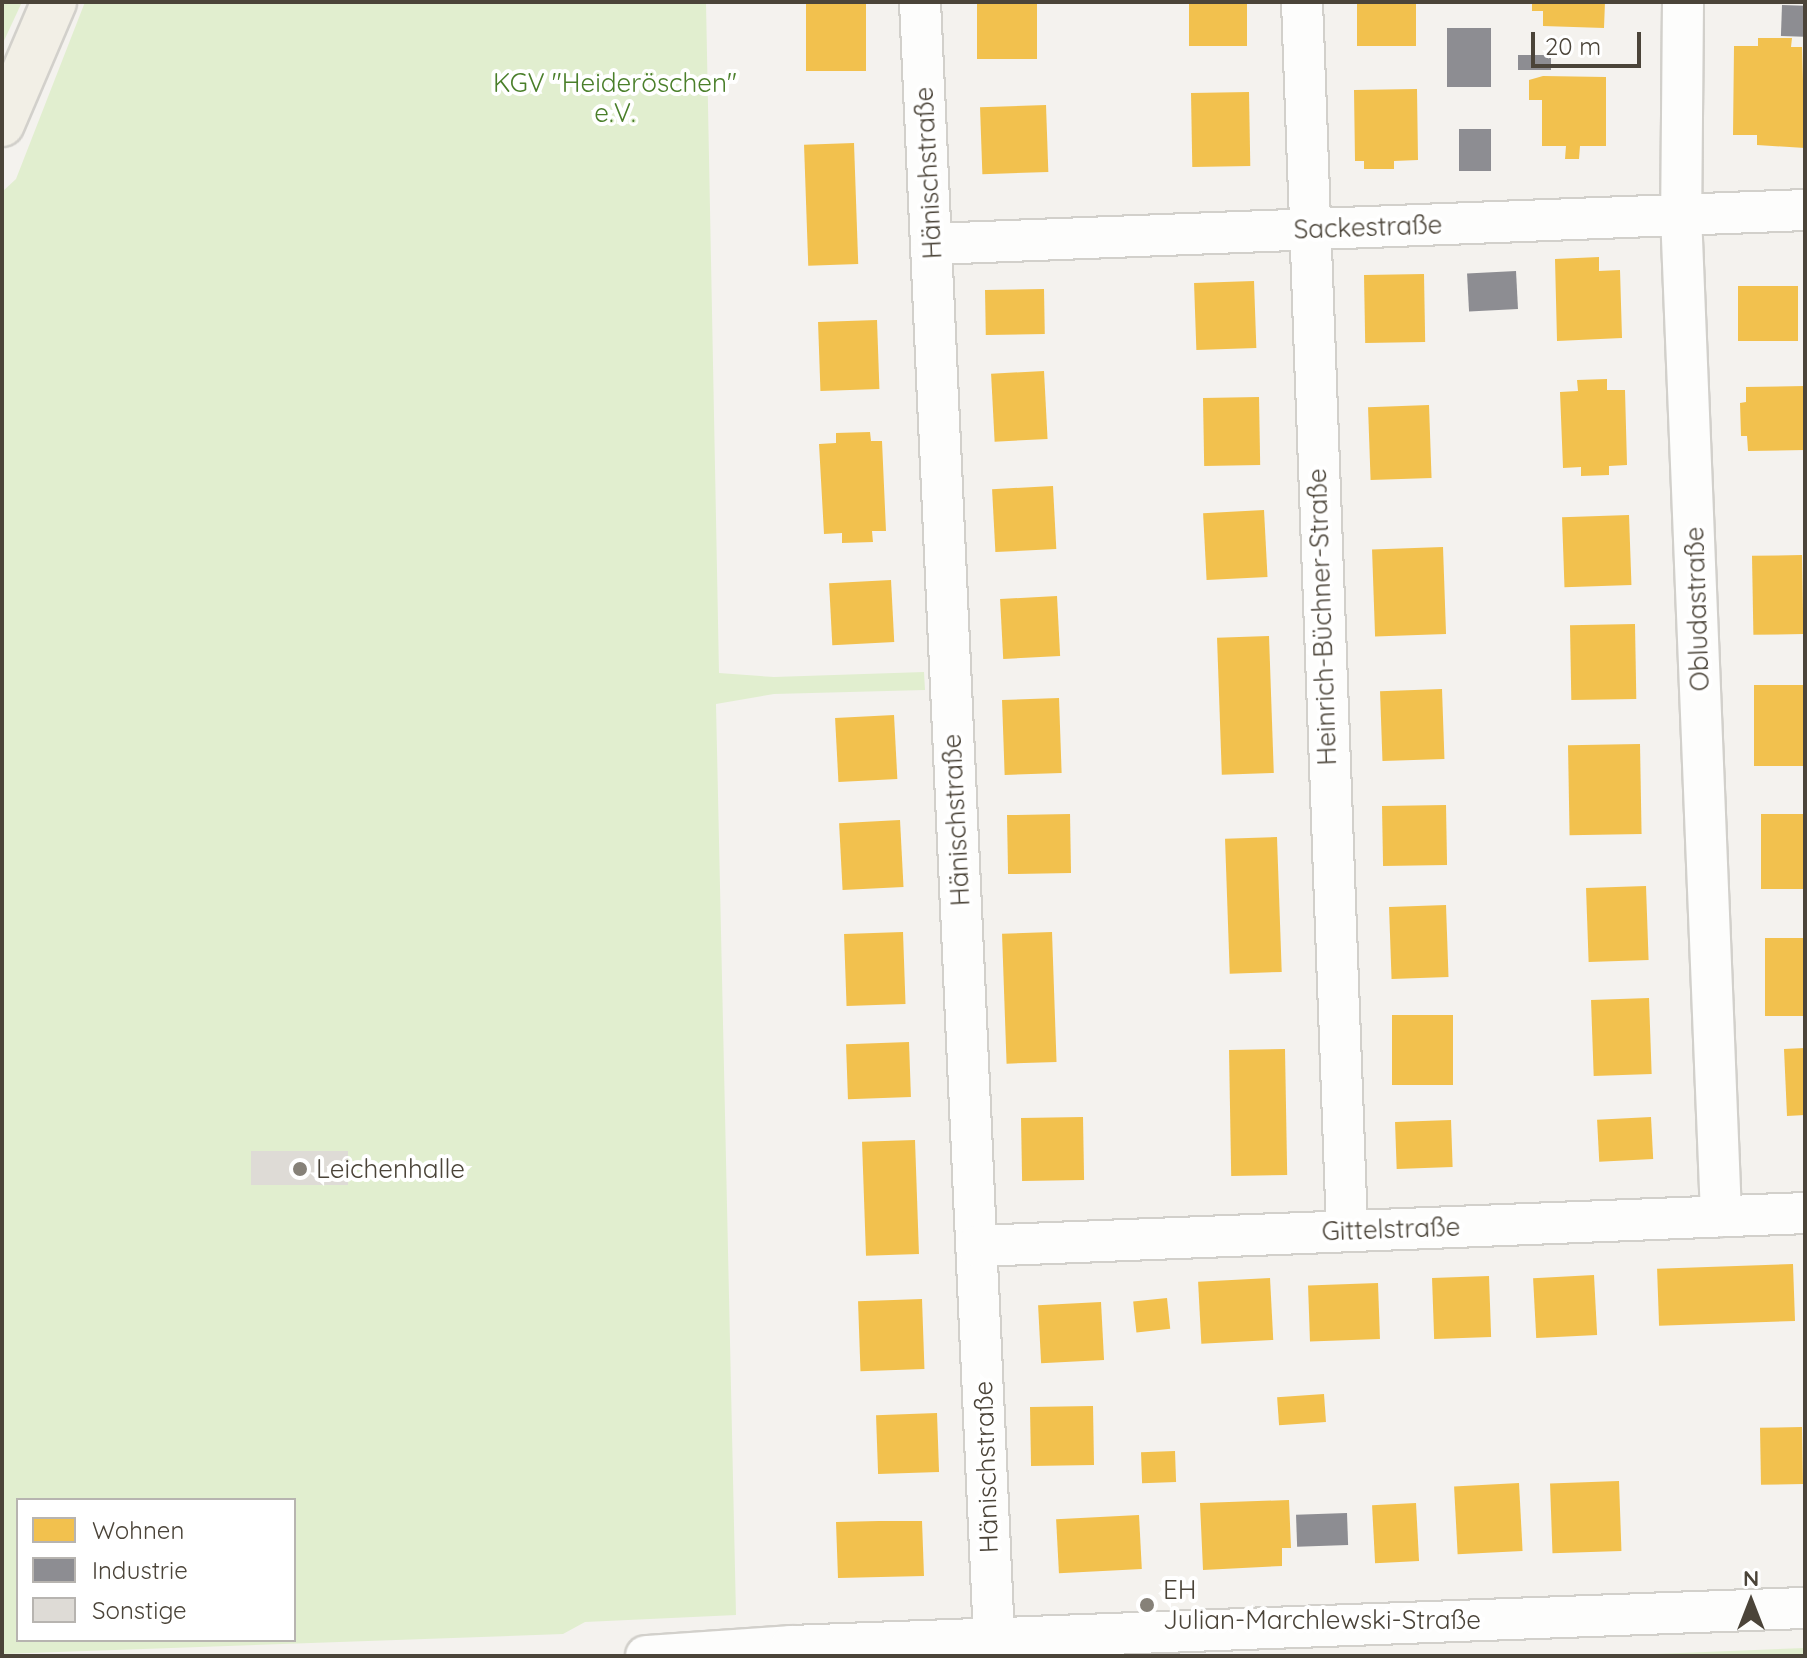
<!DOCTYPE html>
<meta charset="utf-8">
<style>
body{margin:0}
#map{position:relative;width:1807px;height:1658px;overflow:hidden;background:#f4f2ee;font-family:Quicksand,sans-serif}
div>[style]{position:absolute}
.green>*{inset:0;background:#e1eecf}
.homes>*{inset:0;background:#f2c14e;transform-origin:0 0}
.industry>*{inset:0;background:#8d8d92;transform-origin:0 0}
.building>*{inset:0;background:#dedbd6;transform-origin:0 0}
.roads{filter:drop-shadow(2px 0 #d2d0cb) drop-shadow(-2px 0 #d2d0cb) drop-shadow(0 2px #d2d0cb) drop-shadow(0 -2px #d2d0cb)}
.minor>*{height:40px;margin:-20px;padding:0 20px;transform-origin:20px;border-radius:20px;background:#fdfdfc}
.major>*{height:44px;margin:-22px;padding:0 22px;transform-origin:22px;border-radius:22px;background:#f2efe6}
.dots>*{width:22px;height:22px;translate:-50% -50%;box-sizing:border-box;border:4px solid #fff;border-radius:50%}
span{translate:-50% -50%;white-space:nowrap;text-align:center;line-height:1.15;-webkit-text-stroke:8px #fff;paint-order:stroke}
.park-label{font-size:26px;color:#4a7f2a}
.street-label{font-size:26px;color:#4b4439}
.poi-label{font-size:26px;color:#4b4439}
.left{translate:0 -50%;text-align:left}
.frame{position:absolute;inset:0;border:4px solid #4b4439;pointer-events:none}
.legend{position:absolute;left:16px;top:1498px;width:280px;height:144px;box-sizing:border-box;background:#fff;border:2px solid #b7b4b0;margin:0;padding:10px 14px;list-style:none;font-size:24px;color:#4b4439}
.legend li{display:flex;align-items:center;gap:16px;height:40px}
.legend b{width:40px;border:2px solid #b7b4b0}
.north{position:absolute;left:1711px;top:1562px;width:80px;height:80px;-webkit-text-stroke:6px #fff;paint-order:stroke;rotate:0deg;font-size:22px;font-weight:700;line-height:32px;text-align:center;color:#4b4439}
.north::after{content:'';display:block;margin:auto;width:28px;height:36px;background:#4b4439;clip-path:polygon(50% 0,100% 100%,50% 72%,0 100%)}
.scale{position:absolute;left:1531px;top:32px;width:110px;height:36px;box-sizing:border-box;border:4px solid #4b4439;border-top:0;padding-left:10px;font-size:24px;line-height:28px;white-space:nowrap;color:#4b4439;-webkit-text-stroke:6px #fff;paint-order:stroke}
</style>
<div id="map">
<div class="green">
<div style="clip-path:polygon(2px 2px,22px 2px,2px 45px)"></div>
<div style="clip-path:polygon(evenodd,85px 2px,706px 2px,719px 673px,774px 677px,924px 672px,925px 690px,774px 694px,716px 704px,736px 1615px,585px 1622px,563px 1634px,2px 1654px,2px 192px,16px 179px,85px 2px,18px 1500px,294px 1500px,294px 1640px,18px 1640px,18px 1500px)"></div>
<div style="clip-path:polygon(1805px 1648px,1805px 1656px,1605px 1656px)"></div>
</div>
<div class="homes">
<div style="left:806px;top:2px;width:60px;height:69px"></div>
<div style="left:977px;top:2px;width:60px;height:57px"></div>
<div style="left:1189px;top:2px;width:58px;height:44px"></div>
<div style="left:1357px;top:2px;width:59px;height:44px"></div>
<div style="clip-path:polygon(1532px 2px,1605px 2px,1604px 28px,1543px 26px,1543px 11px,1532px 11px)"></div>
<div style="clip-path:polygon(1758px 38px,1792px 38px,1791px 47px,1802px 47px,1805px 148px,1757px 145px,1757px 135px,1733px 135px,1734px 46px,1758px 46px)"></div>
<div style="clip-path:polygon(1543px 76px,1606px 77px,1606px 146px,1580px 146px,1579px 159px,1565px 159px,1566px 146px,1542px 146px,1542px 100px,1529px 100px,1529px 80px)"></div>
<div style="clip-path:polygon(1417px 89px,1418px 160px,1394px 161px,1394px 169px,1364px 169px,1364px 161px,1355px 161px,1354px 90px)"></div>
<div style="left:1249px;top:92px;width:74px;height:58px;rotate:89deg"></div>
<div style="left:1046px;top:105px;width:67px;height:66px;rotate:88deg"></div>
<div style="left:854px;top:143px;width:121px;height:50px;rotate:88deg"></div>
<div style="clip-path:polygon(1599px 257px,1599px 271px,1620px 270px,1622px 338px,1557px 341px,1555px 259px)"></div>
<div style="left:1424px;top:274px;width:68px;height:60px;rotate:89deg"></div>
<div style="left:1254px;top:281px;width:67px;height:60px;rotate:88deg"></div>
<div style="left:1798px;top:286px;width:55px;height:60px;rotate:90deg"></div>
<div style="left:1044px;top:289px;width:45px;height:59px;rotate:89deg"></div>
<div style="left:877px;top:320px;width:69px;height:59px;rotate:88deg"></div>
<div style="left:1044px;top:371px;width:68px;height:53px;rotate:87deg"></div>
<div style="clip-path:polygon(1607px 379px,1607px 390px,1625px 390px,1627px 465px,1609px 466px,1609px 475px,1581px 476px,1581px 467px,1563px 468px,1560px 392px,1578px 391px,1577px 380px)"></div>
<div style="clip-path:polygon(1805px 386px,1805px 450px,1748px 451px,1747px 436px,1741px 436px,1740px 403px,1746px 402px,1746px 387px)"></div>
<div style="left:1259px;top:397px;width:68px;height:56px;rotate:89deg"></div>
<div style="left:1429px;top:405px;width:73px;height:61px;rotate:88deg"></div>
<div style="clip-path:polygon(870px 432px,871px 441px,882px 441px,886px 531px,872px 531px,873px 542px,842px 543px,842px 533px,824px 534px,819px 444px,836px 443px,836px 433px)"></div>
<div style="left:1053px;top:486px;width:63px;height:61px;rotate:87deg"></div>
<div style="left:1264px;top:510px;width:67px;height:61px;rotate:87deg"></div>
<div style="left:1629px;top:515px;width:70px;height:67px;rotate:88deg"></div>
<div style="left:1443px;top:547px;width:87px;height:71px;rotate:88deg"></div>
<div style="left:1802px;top:555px;width:79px;height:50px;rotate:89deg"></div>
<div style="left:891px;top:580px;width:62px;height:62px;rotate:87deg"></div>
<div style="left:1057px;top:596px;width:60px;height:57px;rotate:87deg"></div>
<div style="left:1635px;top:624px;width:75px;height:65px;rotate:89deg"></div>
<div style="left:1269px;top:636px;width:137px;height:52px;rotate:88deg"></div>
<div style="left:1805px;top:685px;width:81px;height:51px;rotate:90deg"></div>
<div style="left:1442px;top:689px;width:70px;height:62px;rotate:88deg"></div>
<div style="left:1059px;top:698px;width:75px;height:57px;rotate:88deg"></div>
<div style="left:894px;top:715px;width:64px;height:59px;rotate:87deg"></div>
<div style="left:1640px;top:744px;width:90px;height:72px;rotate:89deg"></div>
<div style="left:1446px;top:805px;width:60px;height:64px;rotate:89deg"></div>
<div style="left:1070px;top:814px;width:59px;height:63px;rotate:89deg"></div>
<div style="left:1805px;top:814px;width:75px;height:44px;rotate:90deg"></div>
<div style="left:900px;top:820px;width:67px;height:61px;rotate:87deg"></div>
<div style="left:1277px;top:837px;width:135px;height:52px;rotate:88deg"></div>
<div style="left:1646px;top:886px;width:74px;height:60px;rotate:88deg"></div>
<div style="left:1446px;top:905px;width:72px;height:57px;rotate:88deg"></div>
<div style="left:903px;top:932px;width:72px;height:59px;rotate:88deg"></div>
<div style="left:1052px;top:932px;width:130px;height:50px;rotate:88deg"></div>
<div style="left:1805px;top:938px;width:78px;height:40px;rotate:90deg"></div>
<div style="left:1649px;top:998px;width:76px;height:58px;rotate:88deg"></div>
<div style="left:1392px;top:1015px;width:61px;height:70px"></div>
<div style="left:909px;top:1042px;width:55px;height:63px;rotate:88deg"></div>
<div style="clip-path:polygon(1805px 1048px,1805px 1115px,1787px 1116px,1784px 1049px)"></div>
<div style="left:1285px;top:1049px;width:126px;height:56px;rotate:89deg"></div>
<div style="left:1083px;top:1117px;width:63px;height:62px;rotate:89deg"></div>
<div style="left:1651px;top:1117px;width:42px;height:54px;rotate:87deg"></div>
<div style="left:1451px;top:1120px;width:47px;height:56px;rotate:88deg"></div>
<div style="left:915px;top:1140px;width:114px;height:53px;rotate:88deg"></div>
<div style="left:1793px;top:1264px;width:57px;height:136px;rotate:88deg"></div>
<div style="left:1594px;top:1275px;width:60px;height:61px;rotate:87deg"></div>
<div style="left:1489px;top:1276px;width:61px;height:57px;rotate:88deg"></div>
<div style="left:1270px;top:1278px;width:62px;height:72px;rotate:87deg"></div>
<div style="left:1378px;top:1283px;width:56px;height:70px;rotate:88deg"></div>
<div style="left:1167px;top:1298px;width:31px;height:34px;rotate:84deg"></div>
<div style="left:922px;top:1299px;width:70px;height:64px;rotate:88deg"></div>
<div style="left:1101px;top:1302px;width:58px;height:63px;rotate:87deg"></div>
<div style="left:1324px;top:1394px;width:28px;height:47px;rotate:86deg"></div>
<div style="left:1093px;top:1406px;width:59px;height:63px;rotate:89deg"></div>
<div style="left:937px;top:1413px;width:59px;height:61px;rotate:88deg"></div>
<div style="left:1802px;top:1427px;width:57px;height:42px;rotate:89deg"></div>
<div style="left:1175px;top:1451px;width:31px;height:34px;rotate:88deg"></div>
<div style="left:1619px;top:1481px;width:70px;height:69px;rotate:88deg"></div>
<div style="left:1519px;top:1483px;width:68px;height:65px;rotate:87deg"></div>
<div style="clip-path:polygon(1289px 1500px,1291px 1548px,1282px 1548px,1282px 1566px,1203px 1570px,1200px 1503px)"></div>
<div style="left:1416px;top:1503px;width:58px;height:44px;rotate:87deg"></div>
<div style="left:1139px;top:1515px;width:54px;height:83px;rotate:87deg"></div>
<div style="clip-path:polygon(879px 1521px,922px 1521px,924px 1576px,838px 1578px,836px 1522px)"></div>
</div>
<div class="industry">
<div style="left:1782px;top:5px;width:23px;height:31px;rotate:2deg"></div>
<div style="left:1447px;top:28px;width:44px;height:59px"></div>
<div style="left:1518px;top:55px;width:33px;height:15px"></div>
<div style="left:1491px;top:129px;width:42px;height:32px;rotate:90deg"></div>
<div style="left:1516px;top:271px;width:38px;height:49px;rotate:87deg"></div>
<div style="left:1347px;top:1513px;width:32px;height:51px;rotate:88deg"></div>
</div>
<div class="building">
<div style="left:348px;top:1151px;width:34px;height:97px;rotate:90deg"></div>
</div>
<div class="roads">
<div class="minor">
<div style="left:920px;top:2px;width:1638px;rotate:87.41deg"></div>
<div style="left:1302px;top:2px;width:1230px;rotate:87.9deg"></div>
<div style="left:1683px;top:2px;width:212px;rotate:90.5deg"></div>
<div style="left:1681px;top:214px;width:1003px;rotate:87.71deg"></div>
<div style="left:932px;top:244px;width:874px;rotate:-2.23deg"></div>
<div style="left:977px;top:1246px;width:829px;rotate:-2.28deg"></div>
<div style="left:646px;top:1656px;width:145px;rotate:-3.9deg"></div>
<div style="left:791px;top:1646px;width:1015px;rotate:-2.15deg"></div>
</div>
<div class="major">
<div style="left:2px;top:124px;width:133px;rotate:-66.9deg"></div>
</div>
</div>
<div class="dots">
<div style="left:300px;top:1169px;background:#868178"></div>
<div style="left:1147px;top:1605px;background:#868178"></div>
</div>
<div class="park-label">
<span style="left:615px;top:98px">KGV "Heideröschen"<br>e.V.</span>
</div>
<div class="street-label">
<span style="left:928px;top:173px;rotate:-93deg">Hänischstraße</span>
<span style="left:1368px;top:227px;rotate:-2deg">Sackestraße</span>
<span style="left:1697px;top:609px;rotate:-92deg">Obludastraße</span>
<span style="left:1322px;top:617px;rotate:-92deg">Heinrich-Büchner-Straße</span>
<span style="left:956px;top:820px;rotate:-93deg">Hänischstraße</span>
<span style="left:1391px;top:1229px;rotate:-2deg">Gittelstraße</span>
<span style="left:986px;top:1467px;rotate:-92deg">Hänischstraße</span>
</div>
<div class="poi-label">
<span class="left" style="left:316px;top:1169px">Leichenhalle</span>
<span class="left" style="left:1163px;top:1605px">EH<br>Julian-Marchlewski-Straße</span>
</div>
<div class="frame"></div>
<ul class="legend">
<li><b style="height:22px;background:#f2c14e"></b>Wohnen</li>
<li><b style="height:22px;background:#8d8d92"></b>Industrie</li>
<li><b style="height:22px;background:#dedbd6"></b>Sonstige</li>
</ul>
<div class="north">N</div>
<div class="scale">20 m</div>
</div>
